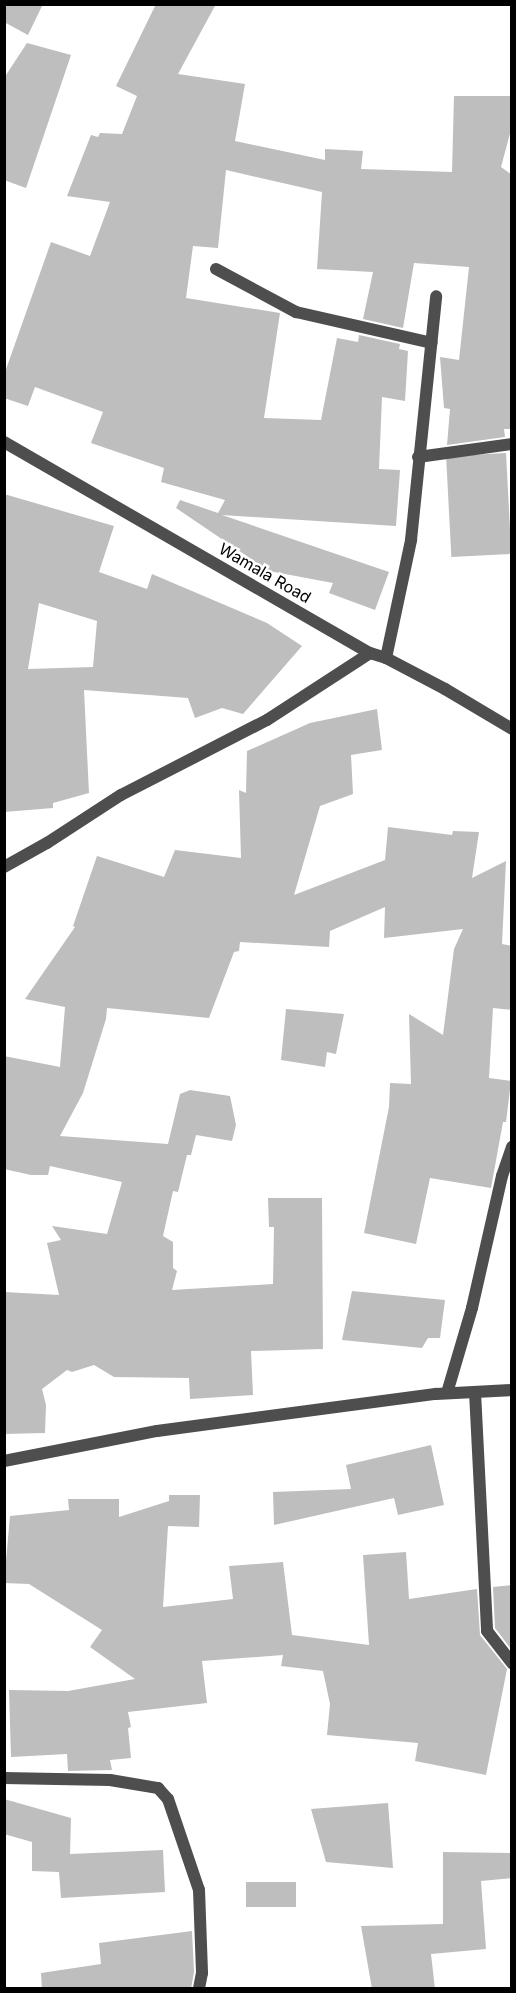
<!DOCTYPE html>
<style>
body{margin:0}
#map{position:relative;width:516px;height:1993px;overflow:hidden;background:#fff;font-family:Inter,sans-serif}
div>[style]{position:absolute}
.building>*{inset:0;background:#bebebe;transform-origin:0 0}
.minor>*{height:12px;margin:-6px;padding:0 6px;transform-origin:6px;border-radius:6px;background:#4e4e4e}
span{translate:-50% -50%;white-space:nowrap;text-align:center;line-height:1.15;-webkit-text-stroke:5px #fff;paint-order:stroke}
.street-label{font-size:16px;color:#000}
.frame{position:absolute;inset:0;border:6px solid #000;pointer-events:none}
</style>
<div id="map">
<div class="building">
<div style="clip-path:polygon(4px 4px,43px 4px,28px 35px,4px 22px)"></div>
<div style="clip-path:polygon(156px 4px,216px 4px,178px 74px,245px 84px,235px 141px,325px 160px,325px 149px,363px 151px,361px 169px,452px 172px,454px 96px,512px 96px,512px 126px,501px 167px,512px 175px,512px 429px,504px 429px,505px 437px,447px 445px,450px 409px,444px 408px,440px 357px,459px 360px,469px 267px,414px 263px,403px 328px,363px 319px,373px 272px,317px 269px,322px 192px,226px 170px,218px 248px,193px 246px,186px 298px,280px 313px,264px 418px,321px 420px,337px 338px,358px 342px,359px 335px,400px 344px,399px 349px,408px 351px,405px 401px,382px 397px,379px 469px,400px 470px,396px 526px,222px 515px,389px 572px,375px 610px,329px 593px,333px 583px,269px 571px,176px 508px,180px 500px,218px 513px,225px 500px,161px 482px,164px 468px,91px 443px,103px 412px,35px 387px,28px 406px,4px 398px,4px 375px,51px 242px,90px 256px,110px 202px,67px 196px,91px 135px,98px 137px,100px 133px,122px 134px,137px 96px,116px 86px)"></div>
<div style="clip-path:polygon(27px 43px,71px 55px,26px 188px,4px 180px,4px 78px)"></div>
<div style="left:506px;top:453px;width:101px;height:60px;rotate:87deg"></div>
<div style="clip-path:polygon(evenodd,4px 494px,114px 526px,99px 572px,147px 589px,152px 574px,267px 623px,302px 646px,243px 714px,222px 708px,195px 718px,188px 698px,84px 690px,89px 793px,53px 803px,53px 808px,4px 812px,4px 494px,39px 603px,97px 621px,93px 667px,28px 669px,39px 603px)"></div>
<div style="clip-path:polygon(377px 709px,382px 750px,351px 755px,353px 794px,320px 806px,294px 895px,385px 860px,388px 827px,452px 835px,453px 831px,479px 832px,472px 878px,506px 861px,502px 944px,512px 946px,512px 1010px,493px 1008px,489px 1078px,511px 1081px,506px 1122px,503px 1122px,491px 1188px,430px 1178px,416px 1244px,364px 1233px,389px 1107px,390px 1083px,411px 1084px,409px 1014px,443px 1035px,454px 949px,463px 929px,384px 938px,385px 907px,330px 931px,329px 947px,240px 942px,239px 951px,234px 952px,209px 1018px,107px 1008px,106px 1019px,83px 1093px,60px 1136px,168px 1144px,180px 1094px,190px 1090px,230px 1096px,236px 1125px,232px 1141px,196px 1135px,191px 1155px,187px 1155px,178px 1192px,173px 1191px,163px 1236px,173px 1242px,173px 1268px,177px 1271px,172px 1290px,273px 1284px,274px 1227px,269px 1227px,268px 1198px,322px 1198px,323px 1349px,251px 1351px,253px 1395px,190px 1399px,189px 1378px,114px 1377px,94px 1365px,72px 1372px,67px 1370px,42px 1389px,46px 1405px,45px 1433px,4px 1434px,4px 1292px,59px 1295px,47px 1243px,61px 1240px,52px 1226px,107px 1234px,122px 1182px,50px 1166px,48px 1175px,31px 1175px,4px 1169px,4px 1056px,60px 1067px,65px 1007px,25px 999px,75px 927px,73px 926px,97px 856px,164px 877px,175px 850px,241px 858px,239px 790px,246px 793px,247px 751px,310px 723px)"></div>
<div style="clip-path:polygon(286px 1009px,344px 1014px,336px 1054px,327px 1052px,325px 1067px,281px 1060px)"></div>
<div style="clip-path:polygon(352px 1291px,445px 1300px,440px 1338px,428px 1338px,422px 1348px,342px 1340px)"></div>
<div style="clip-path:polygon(431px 1445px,444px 1505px,398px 1515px,394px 1498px,274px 1525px,273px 1492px,351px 1489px,346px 1465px)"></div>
<div style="clip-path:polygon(169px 1495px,200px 1495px,199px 1527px,168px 1526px,163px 1607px,233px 1599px,229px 1566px,283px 1562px,292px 1635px,369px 1645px,363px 1555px,406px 1552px,409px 1599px,477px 1589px,480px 1635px,507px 1669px,486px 1775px,415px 1761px,418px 1743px,327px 1735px,330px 1704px,323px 1671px,281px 1666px,283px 1655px,202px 1661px,207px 1703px,128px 1712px,131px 1727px,128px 1728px,131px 1758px,110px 1760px,112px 1770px,68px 1771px,67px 1754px,11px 1757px,9px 1690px,68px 1691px,135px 1679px,90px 1647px,102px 1630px,29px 1584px,4px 1583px,10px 1516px,69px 1510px,68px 1499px,119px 1499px,119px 1517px,169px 1501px)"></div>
<div style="clip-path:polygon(512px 1585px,512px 1647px,511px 1649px,495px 1628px,493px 1587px)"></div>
<div style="clip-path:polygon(4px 1799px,71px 1818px,70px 1854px,163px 1850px,165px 1892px,61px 1898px,59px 1872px,32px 1871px,32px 1842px,4px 1834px)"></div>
<div style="clip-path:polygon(388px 1803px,393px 1868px,326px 1862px,311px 1809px)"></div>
<div style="clip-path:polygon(443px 1852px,512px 1853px,512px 1878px,481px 1881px,486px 1949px,431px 1954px,435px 1989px,372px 1989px,361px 1926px,443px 1924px)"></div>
<div style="left:246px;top:1882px;width:50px;height:25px"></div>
<div style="clip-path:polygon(192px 1931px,194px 1972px,191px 1989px,42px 1989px,41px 1973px,101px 1964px,99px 1943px)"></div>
</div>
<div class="minor">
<div style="left:216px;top:269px;width:91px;rotate:28.3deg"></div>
<div style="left:296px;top:312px;width:139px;rotate:12.8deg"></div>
<div style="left:4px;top:442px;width:422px;rotate:30deg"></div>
<div style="left:370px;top:653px;width:17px;rotate:17deg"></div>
<div style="left:386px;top:658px;width:67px;rotate:27.7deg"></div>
<div style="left:445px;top:689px;width:78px;rotate:30.8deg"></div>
<div style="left:418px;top:457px;width:95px;rotate:-7.9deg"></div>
<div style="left:386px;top:658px;width:121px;rotate:-78deg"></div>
<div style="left:411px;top:540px;width:245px;rotate:-84.1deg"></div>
<div style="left:4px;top:867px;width:49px;rotate:-29.2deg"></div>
<div style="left:47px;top:843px;width:88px;rotate:-33deg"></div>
<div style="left:121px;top:795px;width:164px;rotate:-27.2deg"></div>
<div style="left:267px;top:720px;width:123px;rotate:-33deg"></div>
<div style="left:475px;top:1392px;width:239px;rotate:87.1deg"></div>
<div style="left:487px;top:1631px;width:41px;rotate:52deg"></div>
<div style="left:447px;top:1393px;width:89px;rotate:-73.6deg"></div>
<div style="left:472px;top:1308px;width:135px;rotate:-77.2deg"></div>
<div style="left:502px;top:1176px;width:31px;rotate:-71deg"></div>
<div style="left:4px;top:1461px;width:156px;rotate:-11.1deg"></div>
<div style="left:157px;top:1431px;width:281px;rotate:-7.6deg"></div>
<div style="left:436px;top:1394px;width:76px;rotate:-3deg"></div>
<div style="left:4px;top:1778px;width:106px;rotate:1.1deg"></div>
<div style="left:110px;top:1780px;width:49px;rotate:9.5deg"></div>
<div style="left:158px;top:1788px;width:15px;rotate:48deg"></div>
<div style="left:168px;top:1799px;width:96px;rotate:71.2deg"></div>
<div style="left:199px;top:1890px;width:83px;rotate:87.9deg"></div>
<div style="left:202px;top:1973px;width:15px;rotate:101deg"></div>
</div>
<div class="street-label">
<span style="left:265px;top:573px;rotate:30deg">Wamala Road</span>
</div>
<div class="frame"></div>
</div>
